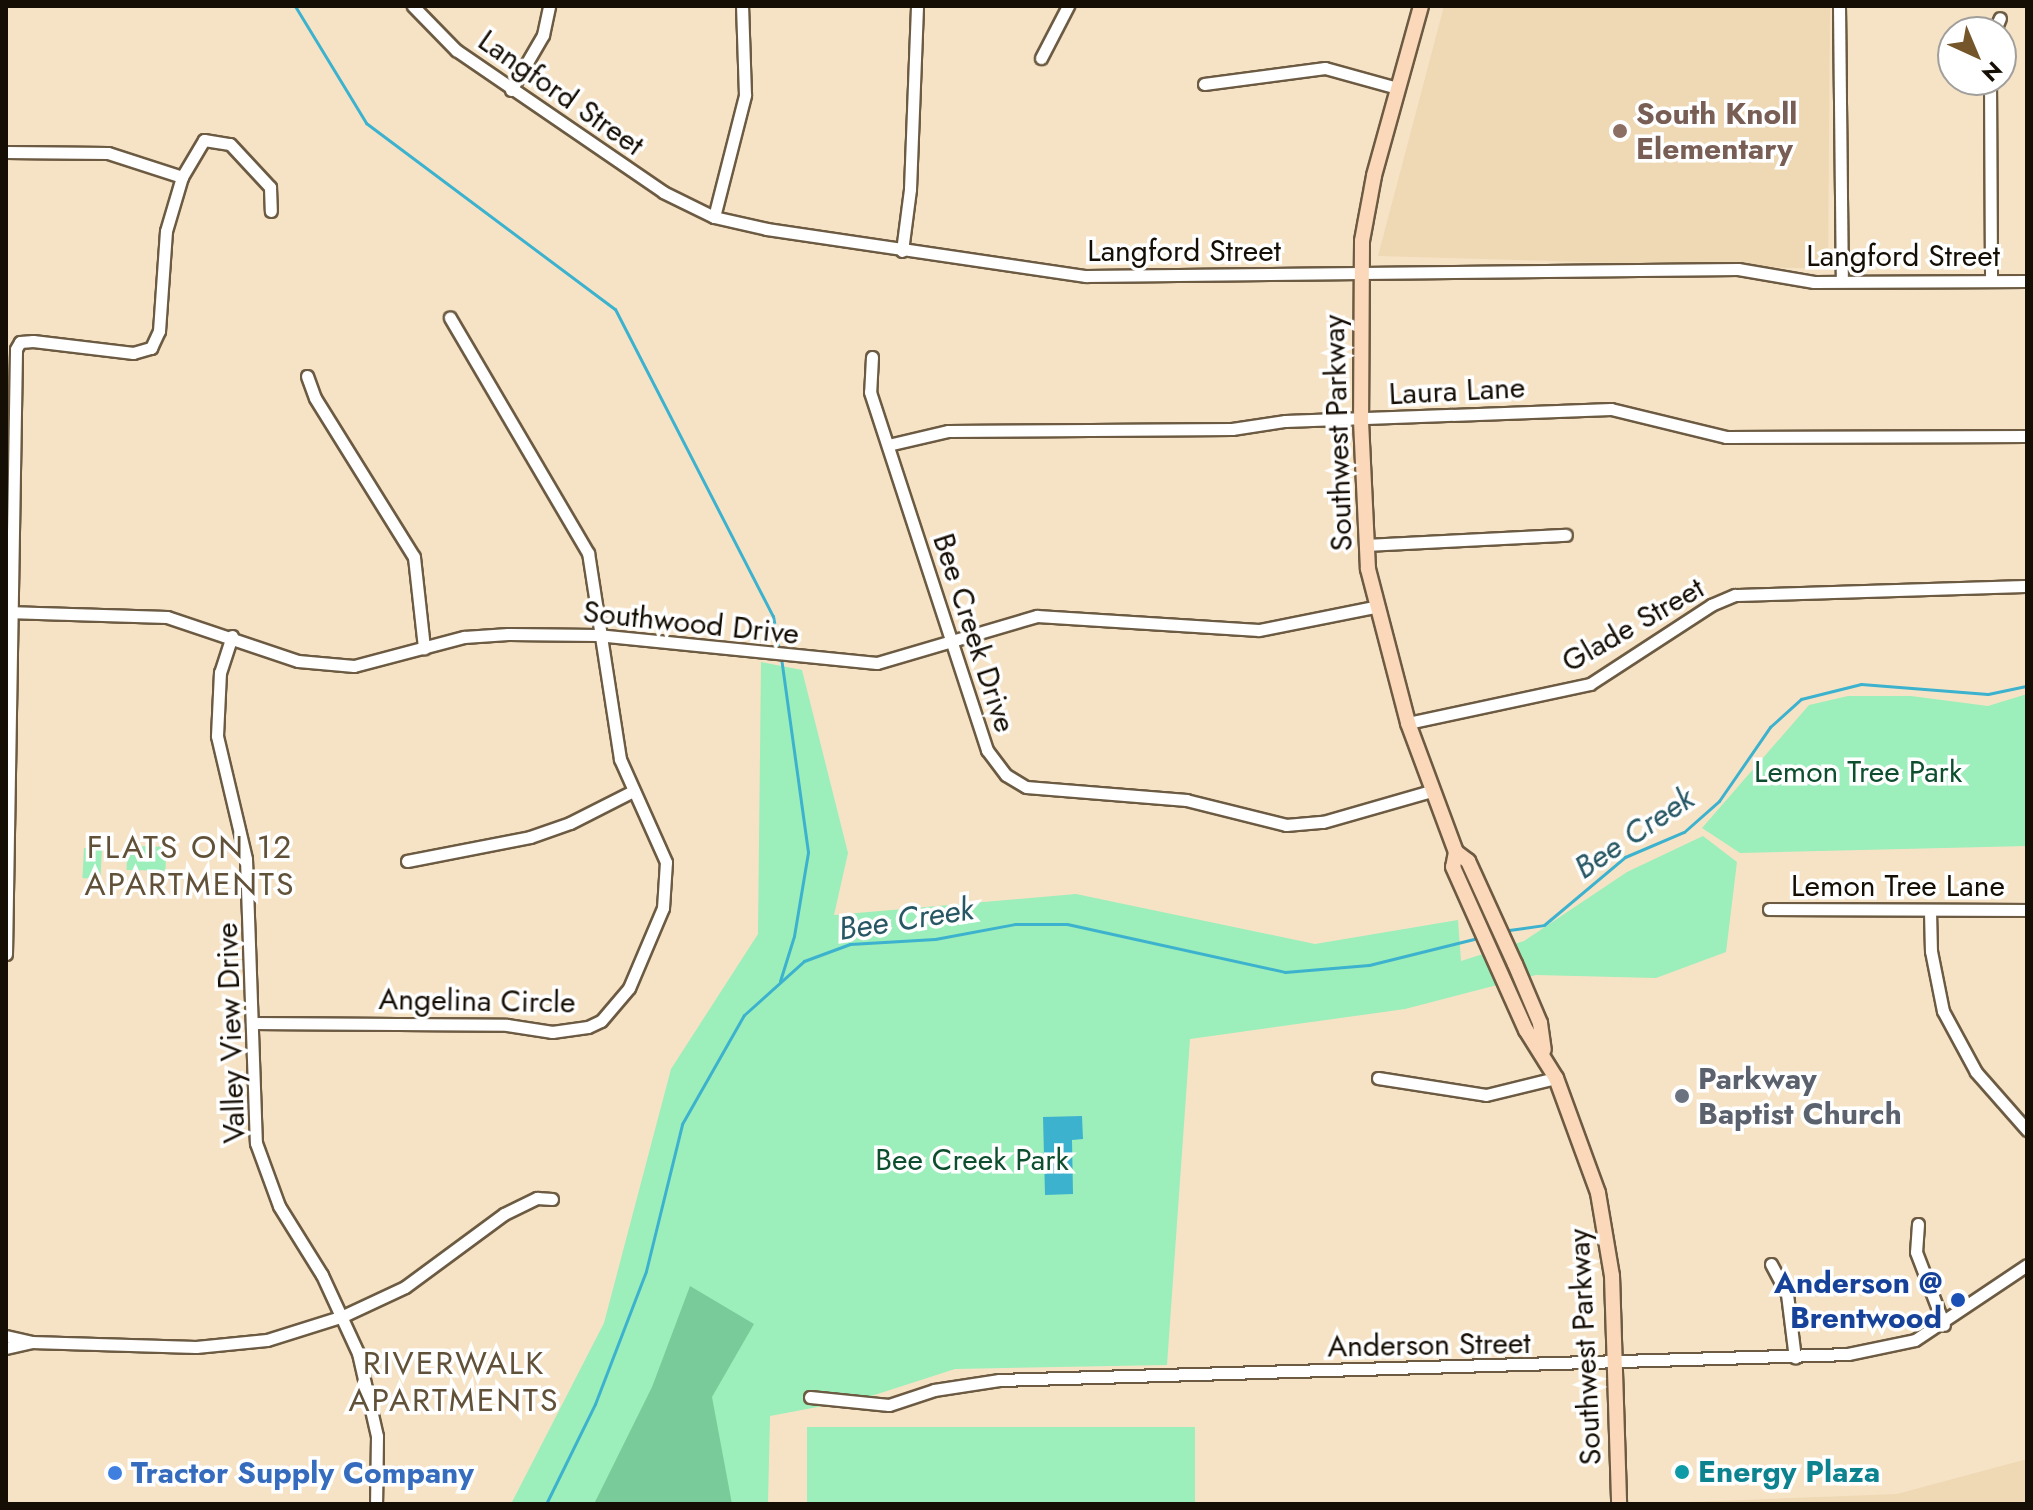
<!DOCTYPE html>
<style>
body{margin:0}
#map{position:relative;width:2033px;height:1510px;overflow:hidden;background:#f6e3c6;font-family:Jost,sans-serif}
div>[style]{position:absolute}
.built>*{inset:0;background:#efd8b4}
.green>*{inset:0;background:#9ceebb;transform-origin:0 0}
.forest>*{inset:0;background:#79cc99}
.water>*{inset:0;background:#3cb2ce}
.stream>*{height:3px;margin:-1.5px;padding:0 1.5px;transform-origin:1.5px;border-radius:1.5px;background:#3cb2ce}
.roads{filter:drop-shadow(2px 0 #6c5b42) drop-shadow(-2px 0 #6c5b42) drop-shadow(0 2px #6c5b42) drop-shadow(0 -2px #6c5b42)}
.minor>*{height:11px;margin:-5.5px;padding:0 5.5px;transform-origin:5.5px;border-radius:5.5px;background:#fff}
.major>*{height:14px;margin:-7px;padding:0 7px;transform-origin:7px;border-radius:7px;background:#fbd8b9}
.dots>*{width:22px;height:22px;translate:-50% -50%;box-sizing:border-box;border:4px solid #fff;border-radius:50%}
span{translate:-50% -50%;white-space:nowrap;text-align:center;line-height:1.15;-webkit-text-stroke:7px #fff;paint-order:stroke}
.street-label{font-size:30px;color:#150e05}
.education-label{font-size:30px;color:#785e54;font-weight:700}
.left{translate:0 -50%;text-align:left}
.park-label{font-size:30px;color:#0c4e2d}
.worship-label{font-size:30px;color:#5b616d;font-weight:700}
.transit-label{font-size:30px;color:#164399;font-weight:700}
.right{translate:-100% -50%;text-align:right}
.culture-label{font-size:30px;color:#0d838f;font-weight:700}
.shop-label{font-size:30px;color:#366cbe;font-weight:700}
.water-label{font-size:32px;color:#275764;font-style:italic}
.neighbourhood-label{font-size:32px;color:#615138;letter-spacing:2px}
.frame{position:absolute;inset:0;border:8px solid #150e05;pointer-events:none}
.north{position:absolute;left:1937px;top:16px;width:80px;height:80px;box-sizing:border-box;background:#fff;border:2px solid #a19f9b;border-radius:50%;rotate:136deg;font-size:22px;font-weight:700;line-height:32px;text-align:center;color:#150e05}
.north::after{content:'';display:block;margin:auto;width:28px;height:36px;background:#74562a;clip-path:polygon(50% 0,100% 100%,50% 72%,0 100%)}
</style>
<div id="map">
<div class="built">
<div style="clip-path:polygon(1444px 6px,1830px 6px,1828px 269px,1378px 256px)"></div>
<div style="clip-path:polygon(2027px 1459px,2027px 1504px,1636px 1504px,1897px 1494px)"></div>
</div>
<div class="green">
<div style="clip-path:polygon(761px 662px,802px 670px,848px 853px,834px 915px,1076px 894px,1315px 944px,1458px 920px,1461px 961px,1524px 941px,1627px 872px,1703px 836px,1737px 862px,1726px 952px,1656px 978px,1536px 975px,1405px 1009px,1190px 1039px,1167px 1365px,955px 1369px,865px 1398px,770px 1416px,768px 1504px,511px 1504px,604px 1323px,671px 1069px,758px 934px)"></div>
<div style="clip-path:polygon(2027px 694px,2027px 846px,1740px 853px,1702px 828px,1809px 705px,1848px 696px,1911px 696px,1988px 706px)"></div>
<div style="left:127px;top:846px;width:39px;height:24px;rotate:1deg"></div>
<div style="left:84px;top:848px;width:18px;height:30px;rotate:3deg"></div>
<div style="left:1195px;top:1427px;width:77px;height:388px;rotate:90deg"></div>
</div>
<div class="forest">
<div style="clip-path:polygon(690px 1286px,754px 1324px,712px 1397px,732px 1504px,594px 1504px,652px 1387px)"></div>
</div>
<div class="water">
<div style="clip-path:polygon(1082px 1116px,1083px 1139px,1072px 1140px,1073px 1194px,1045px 1195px,1043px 1117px)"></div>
</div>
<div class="stream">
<div style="left:295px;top:6px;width:137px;rotate:58.7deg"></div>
<div style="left:366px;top:123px;width:311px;rotate:36.8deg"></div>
<div style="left:615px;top:309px;width:345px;rotate:62.8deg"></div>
<div style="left:773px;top:616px;width:36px;rotate:80deg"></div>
<div style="left:1509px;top:930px;width:35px;rotate:-8deg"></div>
<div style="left:1544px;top:925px;width:106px;rotate:-40deg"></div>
<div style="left:1625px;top:857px;width:64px;rotate:-23deg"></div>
<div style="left:1684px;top:832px;width:47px;rotate:-41.5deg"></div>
<div style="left:1719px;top:801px;width:90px;rotate:-55.4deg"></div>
<div style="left:1770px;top:727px;width:42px;rotate:-42.1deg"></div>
<div style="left:1801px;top:699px;width:62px;rotate:-14deg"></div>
<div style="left:1861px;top:684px;width:127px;rotate:4.5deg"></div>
<div style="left:1988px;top:694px;width:40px;rotate:-12deg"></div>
<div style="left:780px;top:981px;width:47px;rotate:-72.7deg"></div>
<div style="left:794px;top:936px;width:85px;rotate:-80.5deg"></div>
<div style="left:808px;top:852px;width:196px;rotate:-97.9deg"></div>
<div style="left:546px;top:1504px;width:111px;rotate:-63.9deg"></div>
<div style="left:595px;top:1404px;width:142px;rotate:-69deg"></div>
<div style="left:646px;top:1271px;width:151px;rotate:-76.2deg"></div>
<div style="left:682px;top:1124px;width:125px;rotate:-60.4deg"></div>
<div style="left:744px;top:1015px;width:81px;rotate:-42deg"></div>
<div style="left:804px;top:961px;width:49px;rotate:-20.3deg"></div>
<div style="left:850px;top:944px;width:85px;rotate:-3.4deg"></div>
<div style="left:935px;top:939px;width:81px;rotate:-10.6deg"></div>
<div style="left:1015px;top:924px;width:52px"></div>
<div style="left:1067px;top:924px;width:223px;rotate:12.4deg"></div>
<div style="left:1285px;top:972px;width:84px;rotate:-4.8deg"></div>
<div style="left:1369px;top:965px;width:108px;rotate:-13.9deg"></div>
</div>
<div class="roads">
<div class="minor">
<div style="left:413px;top:6px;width:62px;rotate:45.7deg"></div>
<div style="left:456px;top:50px;width:251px;rotate:34.4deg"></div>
<div style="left:663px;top:192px;width:57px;rotate:26.1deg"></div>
<div style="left:714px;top:217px;width:54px;rotate:12.8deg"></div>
<div style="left:767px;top:229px;width:322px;rotate:8.4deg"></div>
<div style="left:1086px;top:276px;width:652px;rotate:-0.62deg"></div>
<div style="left:1738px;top:269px;width:77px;rotate:9.7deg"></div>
<div style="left:1814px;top:282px;width:213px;rotate:-0.3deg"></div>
<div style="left:1839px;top:6px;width:274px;rotate:89.4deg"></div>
<div style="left:1994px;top:32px;width:15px;rotate:-67deg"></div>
<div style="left:1041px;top:58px;width:59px;rotate:-62.6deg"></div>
<div style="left:1990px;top:80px;width:199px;rotate:89.7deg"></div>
<div style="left:1204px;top:84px;width:122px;rotate:-7.5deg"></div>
<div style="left:1325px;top:68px;width:75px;rotate:15.5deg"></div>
<div style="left:511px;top:90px;width:64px;rotate:-59.8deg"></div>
<div style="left:543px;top:35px;width:30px;rotate:-78deg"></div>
<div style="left:6px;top:152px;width:102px;rotate:0.6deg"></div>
<div style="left:108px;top:153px;width:78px;rotate:18deg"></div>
<div style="left:714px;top:217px;width:126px;rotate:-75.7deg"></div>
<div style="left:745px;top:95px;width:89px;rotate:-91.9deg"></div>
<div style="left:902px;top:251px;width:63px;rotate:-82.6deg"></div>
<div style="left:910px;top:189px;width:183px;rotate:-87.8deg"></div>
<div style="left:872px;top:357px;width:35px;rotate:93deg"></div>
<div style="left:870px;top:392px;width:377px;rotate:71.9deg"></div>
<div style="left:987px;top:750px;width:31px;rotate:53deg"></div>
<div style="left:1006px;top:775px;width:23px;rotate:31deg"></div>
<div style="left:1026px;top:787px;width:161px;rotate:4.6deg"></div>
<div style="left:1186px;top:800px;width:103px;rotate:14deg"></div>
<div style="left:1286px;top:825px;width:37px;rotate:-5deg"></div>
<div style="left:1323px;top:822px;width:112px;rotate:-16deg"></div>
<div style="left:307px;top:376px;width:23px;rotate:70deg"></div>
<div style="left:315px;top:398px;width:187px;rotate:58.1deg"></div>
<div style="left:414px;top:557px;width:92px;rotate:83.7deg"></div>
<div style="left:888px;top:445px;width:62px;rotate:-13.1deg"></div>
<div style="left:948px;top:431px;width:284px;rotate:-0.4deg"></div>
<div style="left:1232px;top:429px;width:54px;rotate:-8.6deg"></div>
<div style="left:1285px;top:421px;width:326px;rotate:-2.1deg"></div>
<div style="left:1611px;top:409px;width:118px;rotate:13.7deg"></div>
<div style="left:1726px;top:437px;width:301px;rotate:-0.2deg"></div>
<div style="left:1366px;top:545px;width:200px;rotate:-2.9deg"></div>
<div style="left:6px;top:612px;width:161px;rotate:1.8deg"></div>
<div style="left:167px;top:617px;width:138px;rotate:18.6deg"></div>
<div style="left:298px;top:661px;width:56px;rotate:5.1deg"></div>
<div style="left:354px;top:666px;width:114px;rotate:-14.8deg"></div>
<div style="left:464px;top:637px;width:44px;rotate:-3.9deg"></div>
<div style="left:508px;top:634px;width:89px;rotate:0.6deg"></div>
<div style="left:597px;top:635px;width:281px;rotate:5.7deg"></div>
<div style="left:877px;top:663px;width:167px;rotate:-16.4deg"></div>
<div style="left:1037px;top:616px;width:222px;rotate:3.6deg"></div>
<div style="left:1259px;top:630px;width:117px;rotate:-11.3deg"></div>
<div style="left:232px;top:636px;width:38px;rotate:108deg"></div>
<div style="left:220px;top:672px;width:64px;rotate:92.7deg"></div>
<div style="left:217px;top:736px;width:126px;rotate:76.7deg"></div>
<div style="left:246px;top:859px;width:284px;rotate:88deg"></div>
<div style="left:256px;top:1143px;width:67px;rotate:69.9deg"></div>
<div style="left:279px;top:1206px;width:81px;rotate:58.1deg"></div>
<div style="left:322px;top:1275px;width:86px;rotate:65.2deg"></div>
<div style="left:358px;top:1353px;width:85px;rotate:77.1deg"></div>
<div style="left:377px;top:1436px;width:68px;rotate:90.8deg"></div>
<div style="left:1408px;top:723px;width:186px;rotate:-12.1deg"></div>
<div style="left:1590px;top:684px;width:145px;rotate:-33.1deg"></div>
<div style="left:1711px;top:605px;width:26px;rotate:-23deg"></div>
<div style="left:1735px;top:595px;width:292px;rotate:-1.8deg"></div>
<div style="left:407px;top:861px;width:125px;rotate:-11deg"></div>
<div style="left:530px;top:837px;width:42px;rotate:-19.3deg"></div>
<div style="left:570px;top:823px;width:71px;rotate:-26.9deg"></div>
<div style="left:1769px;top:909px;width:258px;rotate:0.2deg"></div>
<div style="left:1930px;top:911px;width:40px;rotate:88.6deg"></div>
<div style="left:1931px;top:951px;width:61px;rotate:78.7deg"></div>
<div style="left:1943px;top:1011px;width:69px;rotate:61.6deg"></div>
<div style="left:1976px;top:1072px;width:77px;rotate:48.7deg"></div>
<div style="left:6px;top:954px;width:605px;rotate:-89.05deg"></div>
<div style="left:16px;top:349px;width:8px;rotate:-60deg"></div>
<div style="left:20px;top:342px;width:13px;rotate:-4deg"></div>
<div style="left:33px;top:341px;width:101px;rotate:6.8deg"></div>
<div style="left:133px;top:353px;width:19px;rotate:-16deg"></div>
<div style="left:151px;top:348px;width:19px;rotate:-65deg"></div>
<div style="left:159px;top:331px;width:100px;rotate:-86deg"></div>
<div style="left:166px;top:231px;width:56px;rotate:-73.5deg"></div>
<div style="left:182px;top:177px;width:43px;rotate:-59.3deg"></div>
<div style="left:204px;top:140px;width:26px;rotate:9deg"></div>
<div style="left:230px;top:144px;width:59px;rotate:47.1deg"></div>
<div style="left:270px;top:187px;width:24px;rotate:88deg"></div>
<div style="left:252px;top:1023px;width:255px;rotate:0.4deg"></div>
<div style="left:507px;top:1025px;width:46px;rotate:8.8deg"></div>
<div style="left:552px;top:1032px;width:36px;rotate:-8deg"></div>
<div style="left:588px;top:1027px;width:14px;rotate:-25deg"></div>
<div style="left:601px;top:1021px;width:43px;rotate:-49.7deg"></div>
<div style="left:629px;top:988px;width:87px;rotate:-67deg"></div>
<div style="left:663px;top:908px;width:46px;rotate:-86.3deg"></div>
<div style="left:666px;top:862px;width:113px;rotate:-114.1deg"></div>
<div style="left:620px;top:759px;width:208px;rotate:-98.8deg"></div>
<div style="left:588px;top:553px;width:273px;rotate:-120.4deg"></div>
<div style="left:1378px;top:1078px;width:109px;rotate:8.9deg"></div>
<div style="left:1486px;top:1095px;width:72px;rotate:-13.7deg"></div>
<div style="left:1918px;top:1224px;width:28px;rotate:94deg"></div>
<div style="left:1916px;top:1252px;width:78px;rotate:69deg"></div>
<div style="left:1771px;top:1264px;width:34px;rotate:62deg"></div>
<div style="left:1787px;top:1294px;width:64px;rotate:82.9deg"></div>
<div style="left:6px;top:1336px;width:26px;rotate:13deg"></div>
<div style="left:31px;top:1342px;width:165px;rotate:1.7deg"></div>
<div style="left:196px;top:1347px;width:71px;rotate:-5.6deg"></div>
<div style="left:267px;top:1340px;width:80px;rotate:-17.5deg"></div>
<div style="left:343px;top:1316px;width:68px;rotate:-25.1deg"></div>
<div style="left:405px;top:1287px;width:123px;rotate:-36.4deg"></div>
<div style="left:504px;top:1214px;width:37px;rotate:-26deg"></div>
<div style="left:537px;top:1198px;width:15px;rotate:4deg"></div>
<div style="left:6px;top:1348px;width:26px;rotate:-13deg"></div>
<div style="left:810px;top:1397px;width:79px;rotate:5.8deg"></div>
<div style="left:889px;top:1405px;width:47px;rotate:-18.4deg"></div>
<div style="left:934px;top:1390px;width:66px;rotate:-8.7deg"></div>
<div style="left:999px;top:1380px;width:849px;rotate:-1.75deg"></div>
<div style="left:1848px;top:1354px;width:68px;rotate:-11.8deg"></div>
<div style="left:1915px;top:1340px;width:135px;rotate:-33.8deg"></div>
</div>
<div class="major">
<div style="left:1421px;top:6px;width:176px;rotate:105.5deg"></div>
<div style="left:1374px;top:176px;width:66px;rotate:100.5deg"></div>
<div style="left:1362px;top:241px;width:180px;rotate:90.3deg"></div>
<div style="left:1361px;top:421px;width:148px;rotate:87.3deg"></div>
<div style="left:1368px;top:569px;width:159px;rotate:75.4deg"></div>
<div style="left:1408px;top:723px;width:138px;rotate:69.6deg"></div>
<div style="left:1456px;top:852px;width:15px;rotate:101deg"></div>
<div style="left:1453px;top:867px;width:179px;rotate:65.9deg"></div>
<div style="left:1526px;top:1030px;width:57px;rotate:58deg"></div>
<div style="left:1556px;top:1078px;width:122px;rotate:69.9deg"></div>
<div style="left:1598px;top:1193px;width:84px;rotate:80.4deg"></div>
<div style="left:1612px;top:1276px;width:228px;rotate:88.2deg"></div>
<div style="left:1456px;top:852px;width:15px;rotate:37deg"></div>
<div style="left:1468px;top:861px;width:113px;rotate:65.5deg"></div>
<div style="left:1515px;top:964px;width:64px;rotate:67deg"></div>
<div style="left:1540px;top:1023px;width:27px;rotate:82deg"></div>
</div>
</div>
<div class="dots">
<div style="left:1620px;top:131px;background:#8d6e63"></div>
<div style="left:1682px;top:1096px;background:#6b7280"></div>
<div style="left:1958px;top:1300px;background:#1a4fb4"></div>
<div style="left:1682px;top:1472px;background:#0f9aa8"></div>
<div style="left:115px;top:1473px;background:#3f7fe0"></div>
</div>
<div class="street-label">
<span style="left:561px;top:93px;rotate:35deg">Langford Street</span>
<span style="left:1184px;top:251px">Langford Street</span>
<span style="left:1903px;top:256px">Langford Street</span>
<span style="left:1457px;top:391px;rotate:-3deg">Laura Lane</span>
<span style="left:1338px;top:433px;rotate:-92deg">Southwest Parkway</span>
<span style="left:691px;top:623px;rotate:6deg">Southwood Drive</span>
<span style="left:1633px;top:625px;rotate:-30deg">Glade Street</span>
<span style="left:974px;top:633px;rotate:72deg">Bee Creek Drive</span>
<span style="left:1898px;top:886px">Lemon Tree Lane</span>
<span style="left:477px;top:1001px;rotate:1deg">Angelina Circle</span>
<span style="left:231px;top:1033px;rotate:-92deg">Valley View Drive</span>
<span style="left:1429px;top:1345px;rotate:-1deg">Anderson Street</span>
<span style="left:1585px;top:1347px;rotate:-93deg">Southwest Parkway</span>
</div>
<div class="education-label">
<span class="left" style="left:1636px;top:131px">South Knoll<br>Elementary</span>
</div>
<div class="park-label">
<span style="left:1858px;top:772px">Lemon Tree Park</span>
<span style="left:972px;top:1160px">Bee Creek Park</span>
</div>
<div class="worship-label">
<span class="left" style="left:1698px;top:1096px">Parkway<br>Baptist Church</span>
</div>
<div class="transit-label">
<span class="right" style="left:1942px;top:1300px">Anderson @<br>Brentwood</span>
</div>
<div class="culture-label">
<span class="left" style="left:1698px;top:1472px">Energy Plaza</span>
</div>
<div class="shop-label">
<span class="left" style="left:131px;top:1473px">Tractor Supply Company</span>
</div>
<div class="water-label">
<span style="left:1634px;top:833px;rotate:-34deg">Bee Creek</span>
<span style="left:906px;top:919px;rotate:-9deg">Bee Creek</span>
</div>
<div class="neighbourhood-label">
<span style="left:190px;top:866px">FLATS ON 12<br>APARTMENTS</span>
<span style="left:454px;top:1382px">RIVERWALK<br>APARTMENTS</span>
</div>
<div class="frame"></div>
<div class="north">N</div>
</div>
